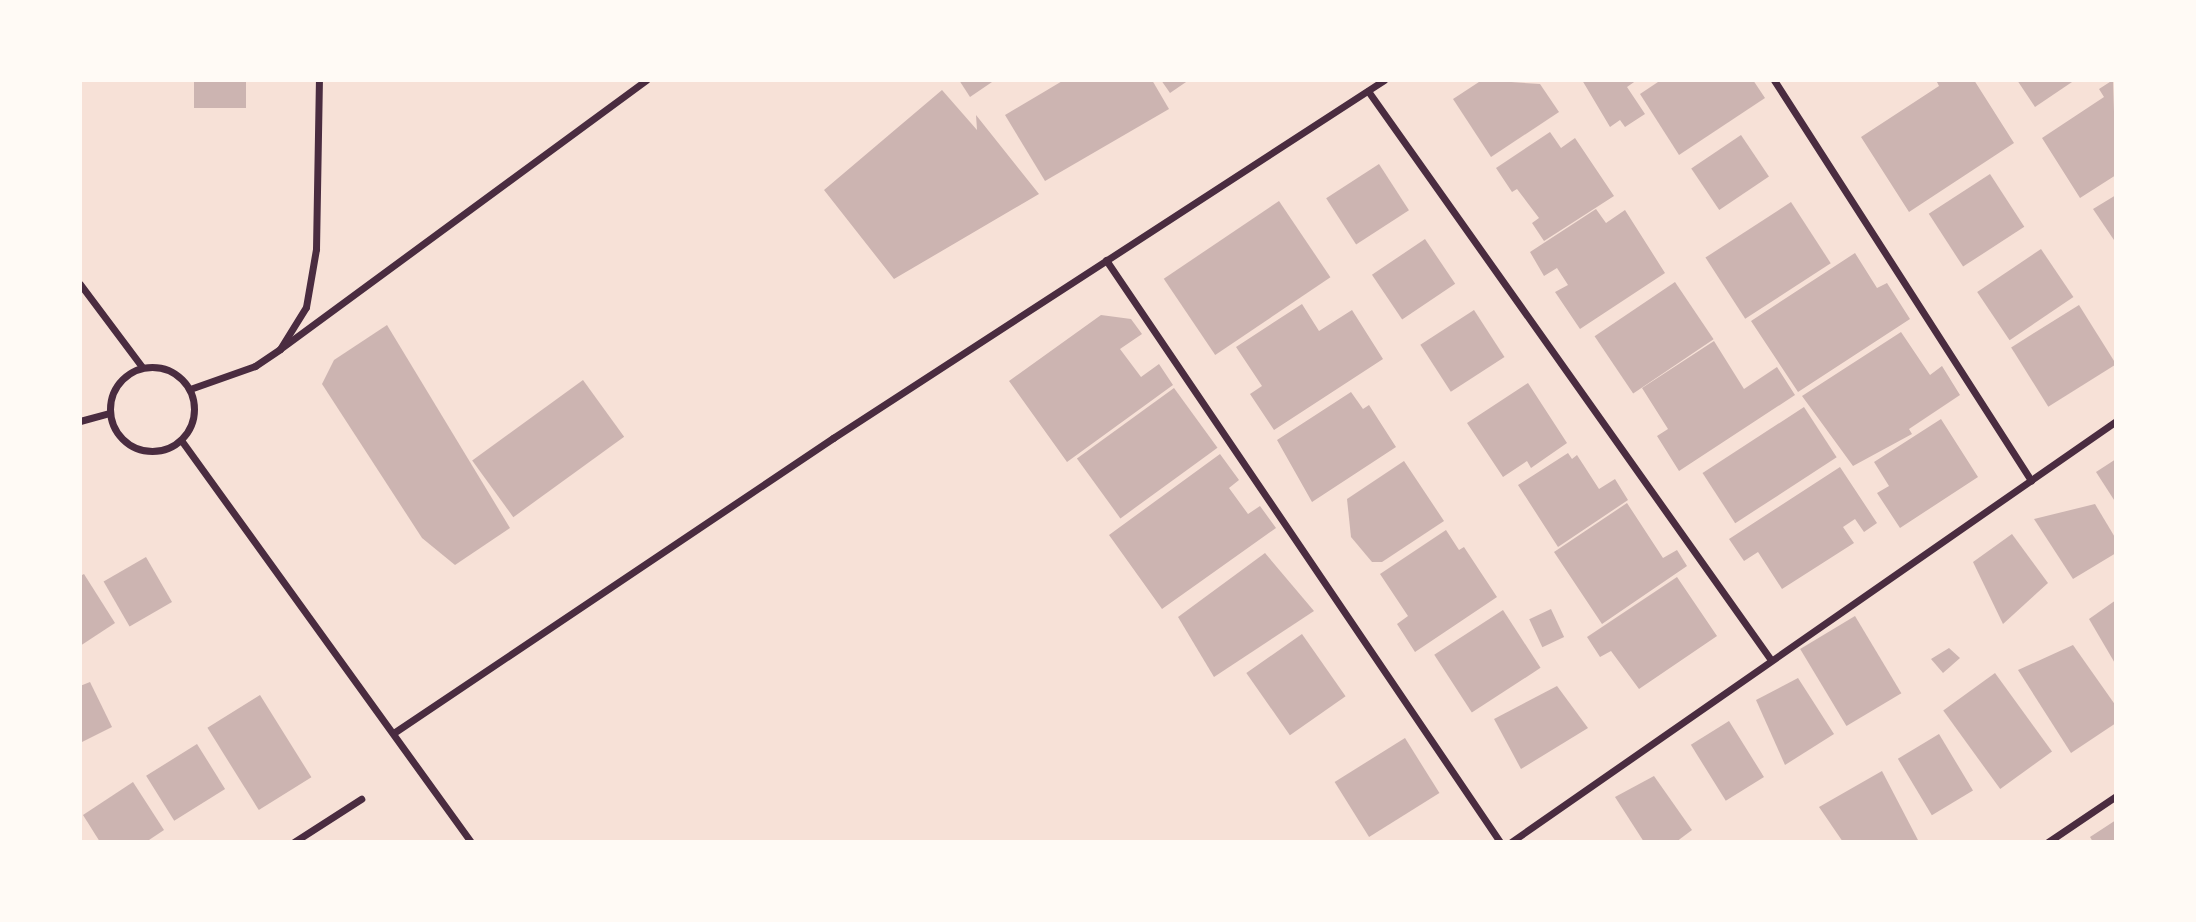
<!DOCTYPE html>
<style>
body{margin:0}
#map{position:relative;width:2196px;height:922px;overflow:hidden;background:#f7e1d7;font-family:Commissioner,sans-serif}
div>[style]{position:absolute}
.building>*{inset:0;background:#ccb4b1;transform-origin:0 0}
.minor>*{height:7px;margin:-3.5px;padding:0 3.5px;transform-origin:3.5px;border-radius:3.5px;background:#4a2c40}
.minor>.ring{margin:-3.5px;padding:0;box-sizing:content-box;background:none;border:7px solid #4a2c40;border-radius:50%}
span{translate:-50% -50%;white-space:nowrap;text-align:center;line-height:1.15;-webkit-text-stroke:7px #fffaf5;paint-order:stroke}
.frame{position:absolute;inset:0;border:82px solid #fffaf5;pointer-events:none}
</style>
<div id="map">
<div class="building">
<div style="left:194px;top:80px;width:52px;height:28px"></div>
<div style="clip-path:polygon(959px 80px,995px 80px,970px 97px)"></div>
<div style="clip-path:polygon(1064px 80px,1152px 80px,1169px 109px,1045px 181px,1005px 115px)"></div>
<div style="clip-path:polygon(1161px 80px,1189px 80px,1170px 93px)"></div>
<div style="clip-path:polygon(1482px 80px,1540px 84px,1559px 112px,1491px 157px,1453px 99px)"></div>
<div style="clip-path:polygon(1582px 80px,1637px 80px,1627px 87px,1645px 114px,1625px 127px,1620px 120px,1610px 127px)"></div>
<div style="clip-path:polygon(1661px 80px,1753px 80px,1765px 98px,1679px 155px,1640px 94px)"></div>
<div style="clip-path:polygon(1936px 80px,1974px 80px,2014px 143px,1909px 212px,1861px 137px,1939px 86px)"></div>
<div style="clip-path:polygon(2017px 80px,2075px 80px,2035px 107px)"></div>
<div style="clip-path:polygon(2113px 80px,2116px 175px,2080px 198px,2042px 138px,2104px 97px,2099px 89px)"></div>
<div style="clip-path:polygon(942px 90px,977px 130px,976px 115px,1039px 194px,894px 279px,824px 190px)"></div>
<div style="clip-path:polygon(1550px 132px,1561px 148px,1575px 138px,1614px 196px,1544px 241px,1532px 223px,1539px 218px,1517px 189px,1512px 192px,1496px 168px)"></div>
<div style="left:1741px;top:135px;width:50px;height:60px;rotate:56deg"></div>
<div style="left:1379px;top:164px;width:55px;height:63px;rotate:57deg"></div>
<div style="left:1990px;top:174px;width:63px;height:73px;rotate:57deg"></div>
<div style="clip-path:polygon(2116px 195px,2116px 243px,2093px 209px)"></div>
<div style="left:1279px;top:201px;width:92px;height:139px;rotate:56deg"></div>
<div style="left:1791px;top:202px;width:73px;height:102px;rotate:57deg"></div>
<div style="clip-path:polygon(1596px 209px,1606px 223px,1625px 210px,1665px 273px,1580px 329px,1555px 292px,1568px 285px,1557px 268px,1544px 276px,1530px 252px)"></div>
<div style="left:1425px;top:239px;width:54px;height:64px;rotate:56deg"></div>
<div style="left:2041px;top:249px;width:58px;height:77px;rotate:56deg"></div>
<div style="clip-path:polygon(1855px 253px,1877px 288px,1887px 283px,1910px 319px,1798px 392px,1751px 321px)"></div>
<div style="left:1675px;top:282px;width:69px;height:97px;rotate:56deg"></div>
<div style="clip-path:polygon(1302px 304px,1319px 331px,1352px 310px,1383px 359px,1274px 430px,1250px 394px,1262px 386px,1236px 347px)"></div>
<div style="left:2079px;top:305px;width:70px;height:80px;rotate:58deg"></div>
<div style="left:1474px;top:310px;width:56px;height:64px;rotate:57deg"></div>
<div style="clip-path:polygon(1101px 315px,1131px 319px,1142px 334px,1120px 349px,1141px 377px,1159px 364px,1173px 385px,1067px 462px,1009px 381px)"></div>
<div style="clip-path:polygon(387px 325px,510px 528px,455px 565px,422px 538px,322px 384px,334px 360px)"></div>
<div style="clip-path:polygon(1901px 332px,1930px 375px,1942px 366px,1960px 395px,1909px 429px,1912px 434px,1853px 466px,1802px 396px)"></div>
<div style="clip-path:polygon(1714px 341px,1744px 389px,1777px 367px,1795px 395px,1679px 471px,1657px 436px,1668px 429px,1642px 388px)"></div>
<div style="left:583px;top:380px;width:70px;height:137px;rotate:54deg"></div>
<div style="clip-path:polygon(1528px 383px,1567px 443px,1531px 468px,1527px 461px,1503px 477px,1467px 423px)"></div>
<div style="left:1174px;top:388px;width:74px;height:120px;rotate:54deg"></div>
<div style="clip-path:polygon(1351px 392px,1363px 409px,1369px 405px,1396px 447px,1312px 502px,1277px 440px)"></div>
<div style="left:1804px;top:407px;width:60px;height:121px;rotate:57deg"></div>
<div style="clip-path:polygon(1941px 419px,1978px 477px,1900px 528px,1877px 493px,1889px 486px,1874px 462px)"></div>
<div style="clip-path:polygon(1568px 453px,1572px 459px,1577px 455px,1599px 489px,1615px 479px,1628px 500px,1558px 547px,1518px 485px)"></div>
<div style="clip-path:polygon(1220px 454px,1239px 480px,1229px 488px,1248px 514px,1260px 506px,1276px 528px,1162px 609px,1109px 535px)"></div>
<div style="clip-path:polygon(2116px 459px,2116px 503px,2096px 472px)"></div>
<div style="clip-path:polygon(1404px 461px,1444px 521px,1382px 562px,1372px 562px,1351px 537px,1347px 499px)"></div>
<div style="clip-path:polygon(1840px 467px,1877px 523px,1864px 532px,1855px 519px,1843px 527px,1854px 543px,1782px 589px,1758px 552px,1744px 561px,1729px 539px)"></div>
<div style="clip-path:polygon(1627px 503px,1663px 558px,1677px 550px,1687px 566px,1602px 624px,1554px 552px)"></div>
<div style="clip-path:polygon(2095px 504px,2116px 539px,2116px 553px,2073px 579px,2034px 519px)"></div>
<div style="clip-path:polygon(1446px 530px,1459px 550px,1464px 547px,1497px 597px,1415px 652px,1397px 624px,1408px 616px,1380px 574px)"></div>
<div style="clip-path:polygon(2012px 534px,2048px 583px,2003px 624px,1973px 562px)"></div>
<div style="clip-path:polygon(1265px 553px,1314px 611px,1214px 677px,1178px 617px)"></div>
<div style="left:146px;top:557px;width:52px;height:49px;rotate:60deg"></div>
<div style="clip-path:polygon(84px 574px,115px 623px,80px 646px,80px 576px)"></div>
<div style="clip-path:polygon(1677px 577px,1717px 636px,1639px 689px,1611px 651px,1600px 657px,1587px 637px)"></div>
<div style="clip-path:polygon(2116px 600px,2116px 665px,2089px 619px)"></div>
<div style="left:1551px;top:609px;width:31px;height:24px;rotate:65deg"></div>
<div style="left:1503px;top:610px;width:69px;height:82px;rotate:57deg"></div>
<div style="left:1855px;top:616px;width:90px;height:64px;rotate:59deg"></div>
<div style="left:1302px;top:634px;width:76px;height:68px;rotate:55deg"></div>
<div style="clip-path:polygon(2073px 645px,2116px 706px,2116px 723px,2071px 753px,2018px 670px)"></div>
<div style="clip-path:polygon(1949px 648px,1960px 658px,1943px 673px,1931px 659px)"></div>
<div style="left:1995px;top:673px;width:97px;height:64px;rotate:54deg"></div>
<div style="clip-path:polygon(1798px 678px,1834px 734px,1785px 765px,1756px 700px)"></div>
<div style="clip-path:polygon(90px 682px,112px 727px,80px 743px,80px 686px)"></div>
<div style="clip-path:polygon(1557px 686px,1588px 728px,1521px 769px,1494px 719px)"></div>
<div style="left:260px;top:695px;width:97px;height:62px;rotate:58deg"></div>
<div style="left:1729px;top:721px;width:66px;height:45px;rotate:58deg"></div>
<div style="left:1939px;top:734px;width:66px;height:48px;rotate:59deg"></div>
<div style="left:1405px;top:738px;width:65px;height:83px;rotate:58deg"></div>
<div style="left:197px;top:744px;width:53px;height:60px;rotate:58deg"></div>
<div style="clip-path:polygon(1882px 771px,1919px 842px,1843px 842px,1819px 807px)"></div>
<div style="clip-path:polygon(1654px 776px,1692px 830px,1676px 842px,1644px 842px,1615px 797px)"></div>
<div style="clip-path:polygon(133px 782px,164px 830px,146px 842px,100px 842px,83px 815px)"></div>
<div style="clip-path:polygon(2116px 820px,2116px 842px,2093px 842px,2090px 837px)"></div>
</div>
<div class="minor">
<div style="left:1774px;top:80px;width:476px;rotate:57.3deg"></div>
<div style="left:1368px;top:91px;width:697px;rotate:54.69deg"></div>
<div style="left:1106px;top:260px;width:703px;rotate:55.9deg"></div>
<div style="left:80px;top:284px;width:104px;rotate:53.2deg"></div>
<div style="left:280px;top:349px;width:454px;rotate:-36.3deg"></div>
<div class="ring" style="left:110px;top:367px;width:77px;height:77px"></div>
<div style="left:190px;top:389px;width:69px;rotate:-19.5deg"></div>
<div style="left:255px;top:366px;width:30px;rotate:-34deg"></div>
<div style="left:280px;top:349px;width:49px;rotate:-58.2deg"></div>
<div style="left:306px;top:307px;width:59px;rotate:-80.2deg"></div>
<div style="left:316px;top:249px;width:169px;rotate:-89deg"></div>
<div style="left:80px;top:421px;width:30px;rotate:-15deg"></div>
<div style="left:181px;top:440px;width:496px;rotate:54.2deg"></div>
<div style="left:395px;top:732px;width:528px;rotate:-33.87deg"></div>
<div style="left:833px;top:438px;width:657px;rotate:-33.01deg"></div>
<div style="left:294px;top:842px;width:80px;rotate:-32.7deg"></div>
<div style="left:1511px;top:842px;width:737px;rotate:-34.83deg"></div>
<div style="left:2048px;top:842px;width:82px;rotate:-34.1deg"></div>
</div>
<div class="frame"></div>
</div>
